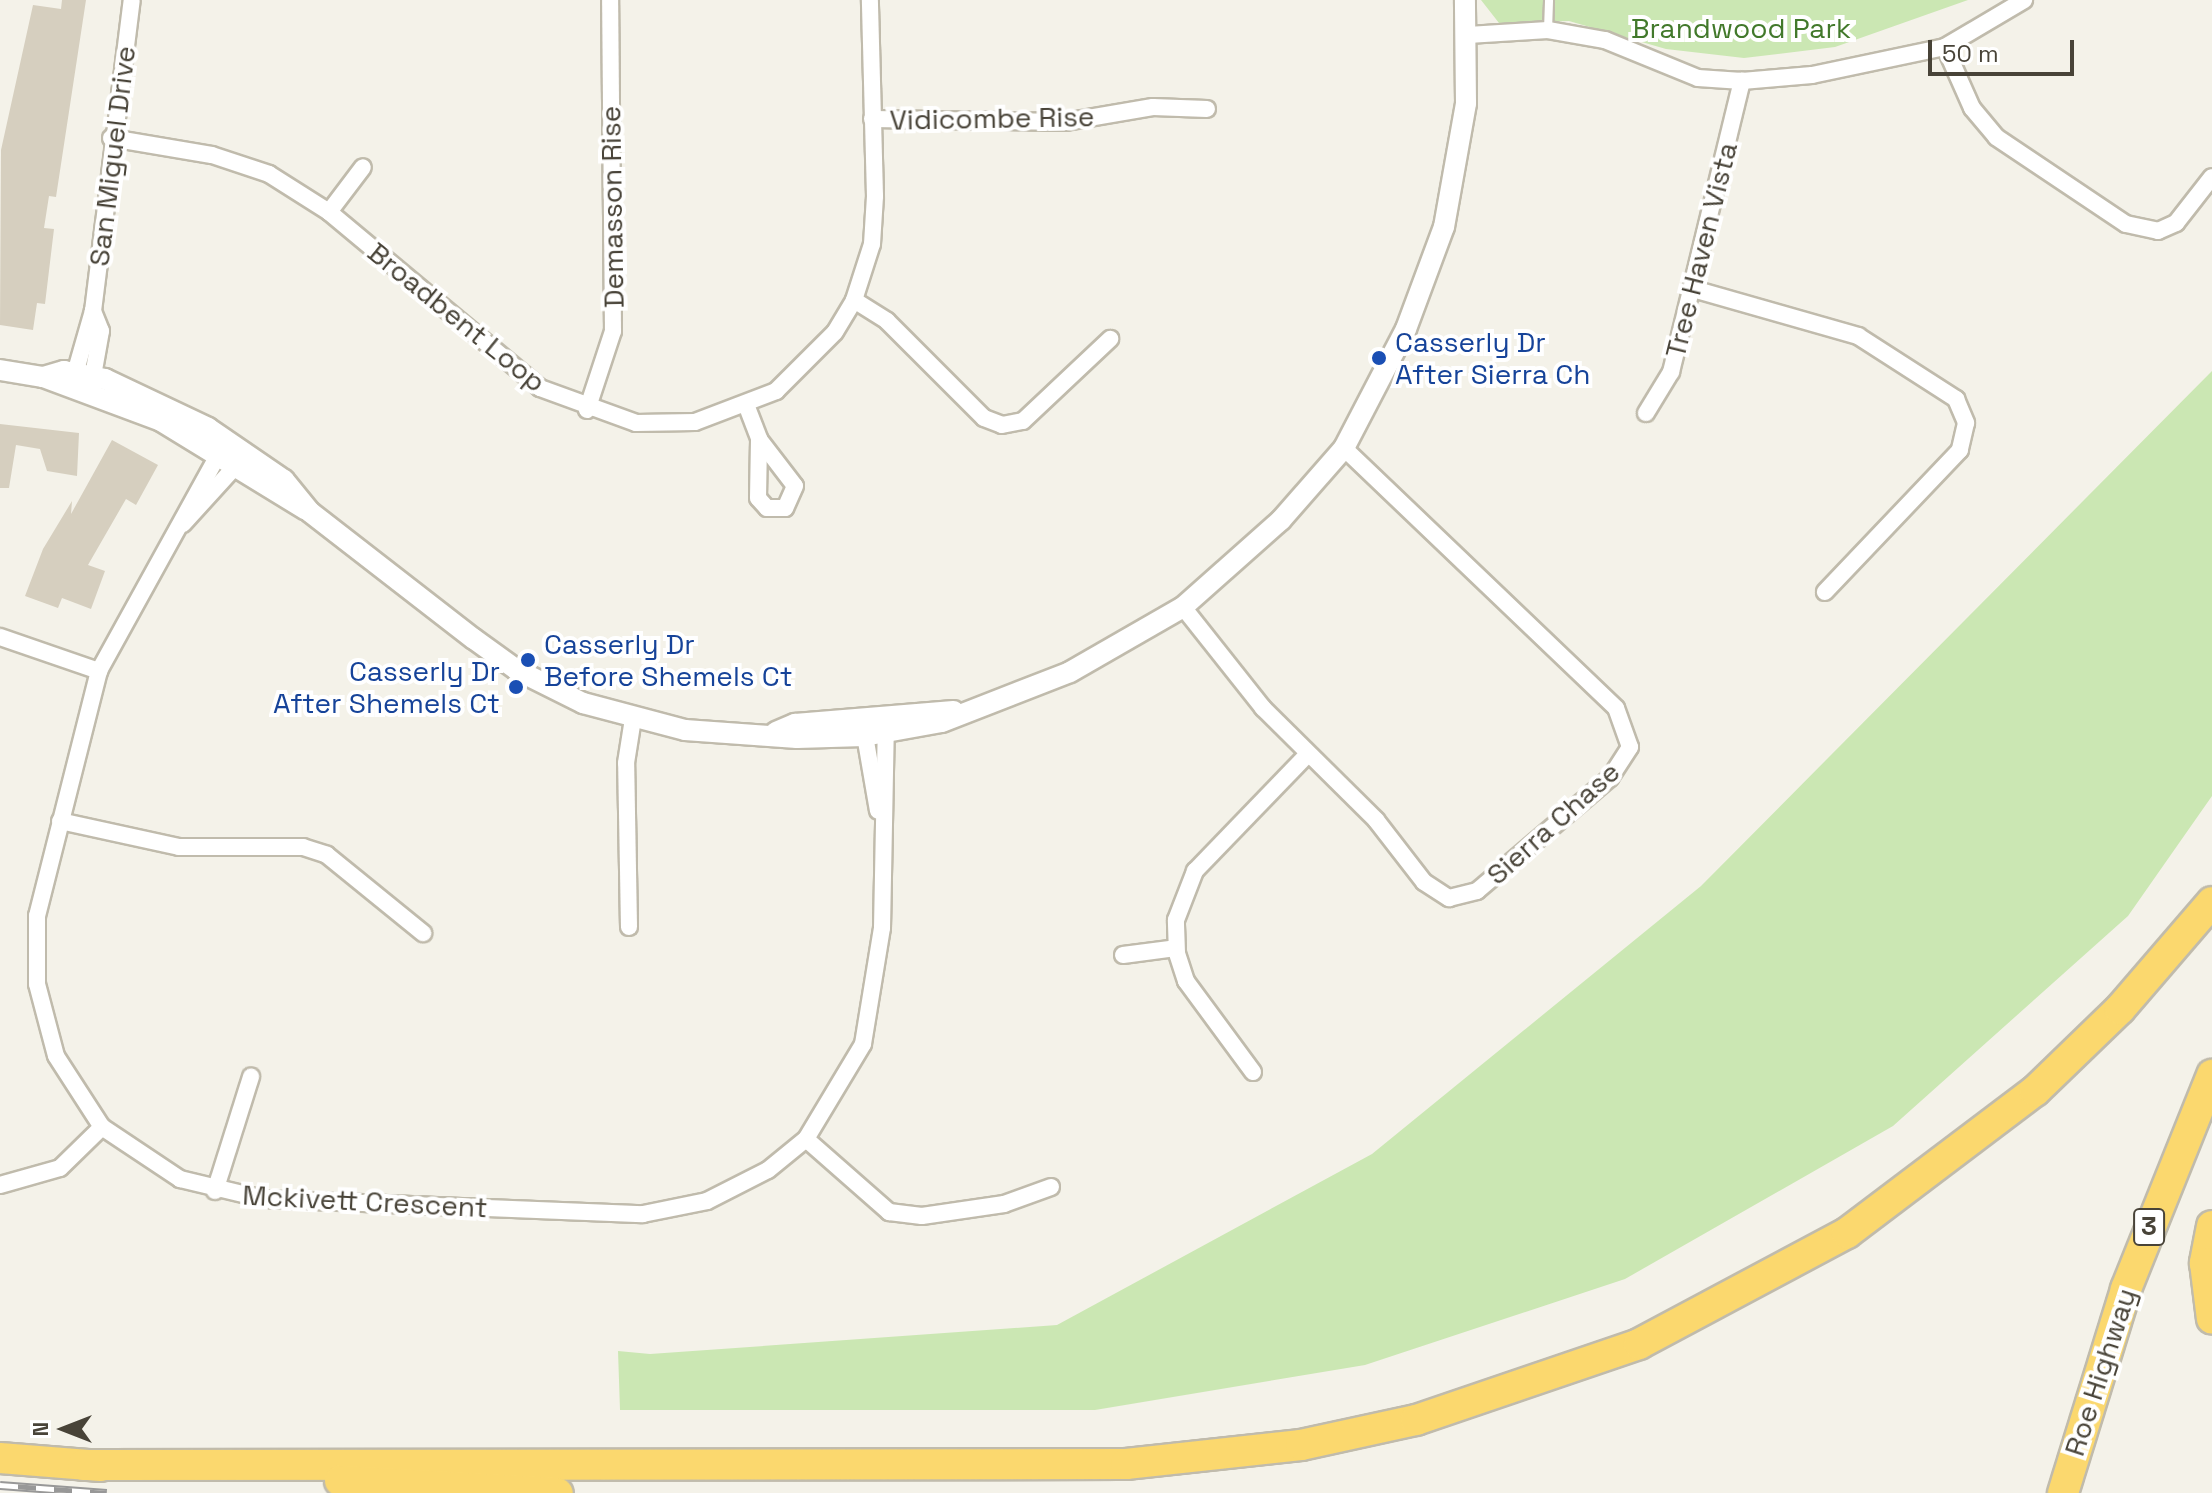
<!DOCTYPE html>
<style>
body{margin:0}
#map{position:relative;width:2212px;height:1493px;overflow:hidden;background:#f4f2e9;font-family:"Space Grotesk",sans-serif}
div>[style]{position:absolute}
.green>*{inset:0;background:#cbe7b3}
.building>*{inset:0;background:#d6cfbf}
.roads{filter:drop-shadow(2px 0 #c0bbac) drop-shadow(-2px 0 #c0bbac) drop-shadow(0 2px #c0bbac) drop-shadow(0 -2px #c0bbac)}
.service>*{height:8px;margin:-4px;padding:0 4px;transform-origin:4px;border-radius:4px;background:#fff}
.minor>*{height:16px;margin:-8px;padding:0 8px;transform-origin:8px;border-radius:8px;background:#fff}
.tertiary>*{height:20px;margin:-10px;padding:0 10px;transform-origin:10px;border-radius:10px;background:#fff}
.motorway>*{height:30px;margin:-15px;padding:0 15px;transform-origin:15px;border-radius:15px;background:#fbd86e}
.rail>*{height:9px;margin-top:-4.5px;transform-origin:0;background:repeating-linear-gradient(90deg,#fff 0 18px,#989898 0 36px);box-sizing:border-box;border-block:2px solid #989898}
.dots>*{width:22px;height:22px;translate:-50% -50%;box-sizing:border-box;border:4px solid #fff;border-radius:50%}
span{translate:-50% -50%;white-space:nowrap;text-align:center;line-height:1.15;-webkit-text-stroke:8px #fff;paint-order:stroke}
.shield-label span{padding:2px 6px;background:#fff;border:2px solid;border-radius:6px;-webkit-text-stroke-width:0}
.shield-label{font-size:26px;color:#484338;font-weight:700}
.park-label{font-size:28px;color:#42792b}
.street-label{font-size:28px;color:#484338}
.transit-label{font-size:28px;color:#164399}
.left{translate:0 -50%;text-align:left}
.right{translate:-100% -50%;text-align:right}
.north{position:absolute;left:24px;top:1389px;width:80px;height:80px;-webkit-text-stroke:6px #fff;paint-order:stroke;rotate:270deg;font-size:22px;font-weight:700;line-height:32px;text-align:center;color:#484338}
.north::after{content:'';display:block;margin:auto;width:28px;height:36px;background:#484338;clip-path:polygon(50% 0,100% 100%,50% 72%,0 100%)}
.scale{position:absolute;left:1928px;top:40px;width:146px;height:36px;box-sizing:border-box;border:4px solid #484338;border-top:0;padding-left:10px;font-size:24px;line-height:28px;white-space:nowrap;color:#484338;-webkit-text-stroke:6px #fff;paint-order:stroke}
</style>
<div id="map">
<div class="green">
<div style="clip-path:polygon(1481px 0,1968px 0,1835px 47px,1744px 58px,1666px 49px,1569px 21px,1499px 23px)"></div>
<div style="clip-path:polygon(2212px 371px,2212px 796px,2128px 916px,1893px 1126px,1625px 1279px,1365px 1365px,1095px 1410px,620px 1410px,618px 1351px,650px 1354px,1057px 1325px,1372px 1154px,1701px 886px)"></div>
</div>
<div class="building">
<div style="clip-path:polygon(62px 0,86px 0,56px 197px,49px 196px,44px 228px,54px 229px,45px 304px,37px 303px,33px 330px,0 325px,1px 150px,33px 5px,61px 9px)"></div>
<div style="clip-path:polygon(0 424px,79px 433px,77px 476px,47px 471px,40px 449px,16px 445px,9px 488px,0 488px)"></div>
<div style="clip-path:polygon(112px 440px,158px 465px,136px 505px,126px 499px,88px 565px,105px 571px,91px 609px,62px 598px,58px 608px,25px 596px,43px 549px,72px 501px,71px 514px)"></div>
</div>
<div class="roads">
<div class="service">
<div style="left:1548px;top:30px;width:30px;rotate:-88deg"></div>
</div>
<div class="minor">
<div style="left:1468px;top:35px;width:80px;rotate:-3.6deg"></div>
<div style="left:1548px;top:30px;width:58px;rotate:10deg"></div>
<div style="left:1605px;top:40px;width:100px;rotate:22.2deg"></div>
<div style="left:1698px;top:78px;width:44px;rotate:3.9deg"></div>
<div style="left:1742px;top:81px;width:70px;rotate:-4.9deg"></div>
<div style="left:1812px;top:75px;width:136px;rotate:-11.9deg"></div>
<div style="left:1945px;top:47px;width:92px;rotate:-30.7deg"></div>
<div style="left:1945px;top:47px;width:67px;rotate:66.1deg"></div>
<div style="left:1972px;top:108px;width:38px;rotate:50deg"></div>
<div style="left:1996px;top:137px;width:156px;rotate:33.8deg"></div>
<div style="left:2126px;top:224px;width:33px;rotate:12deg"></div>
<div style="left:2158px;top:231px;width:20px;rotate:-24deg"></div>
<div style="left:2176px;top:223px;width:58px;rotate:-52deg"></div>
<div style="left:872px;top:119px;width:193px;rotate:0.9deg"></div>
<div style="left:1065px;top:122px;width:89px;rotate:-9.7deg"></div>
<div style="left:1153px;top:107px;width:54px;rotate:2.1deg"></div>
<div style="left:111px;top:138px;width:102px;rotate:9.6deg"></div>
<div style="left:212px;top:155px;width:60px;rotate:18.4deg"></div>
<div style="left:269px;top:174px;width:71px;rotate:32.3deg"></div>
<div style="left:329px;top:212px;width:275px;rotate:39.8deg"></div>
<div style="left:540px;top:388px;width:102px;rotate:20deg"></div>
<div style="left:636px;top:423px;width:59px;rotate:-1deg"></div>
<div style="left:695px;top:422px;width:87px;rotate:-20.9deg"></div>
<div style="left:776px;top:391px;width:83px;rotate:-45deg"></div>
<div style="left:835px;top:332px;width:37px;rotate:-59deg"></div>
<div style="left:854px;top:300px;width:59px;rotate:-72.2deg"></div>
<div style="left:872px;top:244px;width:48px;rotate:-86.4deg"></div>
<div style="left:875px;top:196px;width:196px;rotate:-91.5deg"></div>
<div style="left:329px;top:212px;width:56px;rotate:-52.9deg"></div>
<div style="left:1693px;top:289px;width:172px;rotate:15.9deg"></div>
<div style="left:1858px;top:336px;width:117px;rotate:32.7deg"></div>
<div style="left:1956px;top:399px;width:26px;rotate:67deg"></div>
<div style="left:1966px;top:423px;width:28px;rotate:103deg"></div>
<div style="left:1960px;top:450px;width:196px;rotate:133.6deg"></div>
<div style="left:854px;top:300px;width:39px;rotate:32deg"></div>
<div style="left:887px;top:321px;width:137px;rotate:45deg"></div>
<div style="left:984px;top:418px;width:19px;rotate:21deg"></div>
<div style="left:1002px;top:425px;width:21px;rotate:-11deg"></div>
<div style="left:1023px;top:421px;width:120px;rotate:-43.3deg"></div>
<div style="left:72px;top:384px;width:76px;rotate:-74deg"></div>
<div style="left:93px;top:311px;width:313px;rotate:-82.9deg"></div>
<div style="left:91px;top:387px;width:57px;rotate:-79.9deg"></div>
<div style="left:101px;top:331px;width:22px;rotate:-112deg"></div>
<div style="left:747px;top:407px;width:34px;rotate:69deg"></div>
<div style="left:587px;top:410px;width:83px;rotate:-71.8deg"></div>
<div style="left:613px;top:331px;width:331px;rotate:-90.5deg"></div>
<div style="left:1646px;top:413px;width:48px;rotate:-58.6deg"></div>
<div style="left:1671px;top:372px;width:300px;rotate:-76.3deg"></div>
<div style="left:759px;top:439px;width:59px;rotate:52.5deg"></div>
<div style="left:795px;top:486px;width:24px;rotate:114deg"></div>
<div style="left:785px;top:508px;width:18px;rotate:180deg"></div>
<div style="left:767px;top:508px;width:13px;rotate:-132deg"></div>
<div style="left:758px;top:498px;width:59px;rotate:-89deg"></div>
<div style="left:222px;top:448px;width:255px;rotate:118.9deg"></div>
<div style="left:99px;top:671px;width:253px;rotate:104.2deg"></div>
<div style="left:37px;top:916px;width:68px;rotate:90deg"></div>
<div style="left:37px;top:984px;width:74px;rotate:75.2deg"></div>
<div style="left:56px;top:1056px;width:85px;rotate:57.1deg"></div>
<div style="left:102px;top:1127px;width:94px;rotate:33.7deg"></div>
<div style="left:180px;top:1179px;width:85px;rotate:13.5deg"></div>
<div style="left:263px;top:1199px;width:380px;rotate:2.3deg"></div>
<div style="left:643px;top:1214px;width:65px;rotate:-11.5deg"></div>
<div style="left:707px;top:1201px;width:68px;rotate:-26.9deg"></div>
<div style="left:768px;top:1170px;width:49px;rotate:-39.2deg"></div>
<div style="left:806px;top:1139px;width:111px;rotate:-59deg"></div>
<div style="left:863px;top:1044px;width:118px;rotate:-80.7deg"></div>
<div style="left:882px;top:928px;width:205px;rotate:-88.9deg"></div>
<div style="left:183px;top:524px;width:88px;rotate:-47.8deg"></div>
<div style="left:1183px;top:607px;width:129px;rotate:51.6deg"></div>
<div style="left:1263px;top:708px;width:159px;rotate:44.7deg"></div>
<div style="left:1376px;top:820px;width:78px;rotate:52.3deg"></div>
<div style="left:1424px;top:882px;width:30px;rotate:33deg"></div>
<div style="left:1449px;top:898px;width:29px;rotate:-14deg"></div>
<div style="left:1477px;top:891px;width:175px;rotate:-40.4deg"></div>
<div style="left:1610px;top:778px;width:37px;rotate:-57deg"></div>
<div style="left:1630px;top:747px;width:41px;rotate:-109.7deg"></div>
<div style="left:1616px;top:708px;width:376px;rotate:-136.3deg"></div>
<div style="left:0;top:637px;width:105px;rotate:19deg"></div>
<div style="left:863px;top:724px;width:88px;rotate:80.2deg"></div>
<div style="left:60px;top:821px;width:122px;rotate:12.3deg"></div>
<div style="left:179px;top:847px;width:124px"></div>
<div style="left:303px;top:847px;width:25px;rotate:18deg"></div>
<div style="left:327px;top:855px;width:124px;rotate:39.1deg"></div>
<div style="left:629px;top:927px;width:164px;rotate:-91deg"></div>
<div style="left:626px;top:763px;width:45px;rotate:-81deg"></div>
<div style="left:1123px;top:955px;width:53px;rotate:-7.5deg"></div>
<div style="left:1253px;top:1072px;width:113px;rotate:-126.4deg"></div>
<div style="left:1186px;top:981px;width:29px;rotate:-108deg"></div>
<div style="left:1177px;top:953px;width:33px;rotate:-92deg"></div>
<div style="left:1176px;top:920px;width:53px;rotate:-68.8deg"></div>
<div style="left:1195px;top:871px;width:161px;rotate:-46deg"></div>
<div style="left:806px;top:1139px;width:111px;rotate:41.3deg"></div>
<div style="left:889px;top:1212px;width:33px;rotate:7deg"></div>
<div style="left:922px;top:1216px;width:83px;rotate:-8.3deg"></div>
<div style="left:1004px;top:1204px;width:50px;rotate:-19.9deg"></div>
<div style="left:0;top:1185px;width:62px;rotate:-15.8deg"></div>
<div style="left:60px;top:1168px;width:59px;rotate:-44.3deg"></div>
<div style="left:215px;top:1191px;width:120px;rotate:-72.5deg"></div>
</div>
<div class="tertiary">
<div style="left:0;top:370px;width:44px;rotate:9.2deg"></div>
<div style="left:43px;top:377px;width:126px;rotate:20.4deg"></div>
<div style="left:161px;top:421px;width:170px;rotate:31.5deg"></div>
<div style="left:43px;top:377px;width:22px;rotate:-16deg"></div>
<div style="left:64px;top:371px;width:42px;rotate:11deg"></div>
<div style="left:105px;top:379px;width:114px;rotate:25.4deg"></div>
<div style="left:208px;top:428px;width:92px;rotate:34.4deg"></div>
<div style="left:284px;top:480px;width:41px;rotate:50.9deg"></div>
<div style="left:310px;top:512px;width:207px;rotate:37.8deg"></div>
<div style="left:474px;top:639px;width:53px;rotate:35.8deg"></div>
<div style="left:517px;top:670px;width:74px;rotate:26.6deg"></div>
<div style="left:583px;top:703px;width:106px;rotate:14.8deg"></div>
<div style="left:685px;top:730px;width:112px;rotate:4.1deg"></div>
<div style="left:797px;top:738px;width:67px;rotate:-1.7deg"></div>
<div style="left:864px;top:736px;width:79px;rotate:-10.2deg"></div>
<div style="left:942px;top:722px;width:137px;rotate:-21.3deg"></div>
<div style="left:1070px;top:672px;width:130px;rotate:-29.9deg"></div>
<div style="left:1183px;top:607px;width:131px;rotate:-41.6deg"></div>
<div style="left:1281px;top:520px;width:96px;rotate:-48.8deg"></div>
<div style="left:1344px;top:448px;width:134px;rotate:-62.5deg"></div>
<div style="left:1406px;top:329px;width:109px;rotate:-69.6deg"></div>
<div style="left:1444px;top:227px;width:126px;rotate:-79.9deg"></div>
<div style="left:1466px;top:103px;width:103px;rotate:-90.6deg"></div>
<div style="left:776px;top:732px;width:21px;rotate:-23deg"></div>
<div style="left:795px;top:724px;width:159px;rotate:-4.7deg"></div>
</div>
<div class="motorway">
<div style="left:2212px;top:1226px;width:38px;rotate:101deg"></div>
<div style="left:2205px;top:1263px;width:56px;rotate:82.9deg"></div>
<div style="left:0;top:1458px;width:101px;rotate:4.5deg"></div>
<div style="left:83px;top:1465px;width:1043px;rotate:-0.05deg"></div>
<div style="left:1126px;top:1464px;width:176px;rotate:-6.2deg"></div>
<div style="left:1301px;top:1445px;width:118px;rotate:-12.3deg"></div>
<div style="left:1416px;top:1420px;width:236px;rotate:-18.8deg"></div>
<div style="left:1639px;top:1344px;width:236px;rotate:-28.1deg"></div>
<div style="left:1847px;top:1233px;width:236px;rotate:-37.1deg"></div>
<div style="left:2035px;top:1091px;width:118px;rotate:-44deg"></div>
<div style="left:2120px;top:1009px;width:141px;rotate:-49.3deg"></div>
<div style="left:340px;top:1481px;width:218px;rotate:3.2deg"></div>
<div style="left:2063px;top:1493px;width:214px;rotate:-72.8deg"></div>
<div style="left:2126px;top:1289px;width:231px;rotate:-68.1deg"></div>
</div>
</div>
<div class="rail">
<div style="left:0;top:1485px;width:107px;rotate:4.3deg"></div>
</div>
<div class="dots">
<div style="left:1379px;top:358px;background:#1a4fb4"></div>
<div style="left:528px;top:660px;background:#1a4fb4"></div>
<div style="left:516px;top:687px;background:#1a4fb4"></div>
</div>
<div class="shield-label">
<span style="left:2149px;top:1227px">3</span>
</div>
<div class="park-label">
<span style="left:1741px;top:28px">Brandwood Park</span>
</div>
<div class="street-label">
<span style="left:992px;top:118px;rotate:-1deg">Vidicombe Rise</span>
<span style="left:112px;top:156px;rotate:-83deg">San Miguel Drive</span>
<span style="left:612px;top:207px;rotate:-91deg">Demasson Rise</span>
<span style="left:1701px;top:250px;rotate:-76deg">Tree Haven Vista</span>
<span style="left:457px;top:317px;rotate:39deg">Broadbent Loop</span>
<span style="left:1553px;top:823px;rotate:-42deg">Sierra Chase</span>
<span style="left:365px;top:1201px;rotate:3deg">Mckivett Crescent</span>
<span style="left:2100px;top:1372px;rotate:-72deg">Roe Highway</span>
</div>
<div class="transit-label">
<span class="left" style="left:1395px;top:358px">Casserly Dr<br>After Sierra Ch</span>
<span class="left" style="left:544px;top:660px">Casserly Dr<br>Before Shemels Ct</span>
<span class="right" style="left:500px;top:687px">Casserly Dr<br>After Shemels Ct</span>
</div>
<div class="north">N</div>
<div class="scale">50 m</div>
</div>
